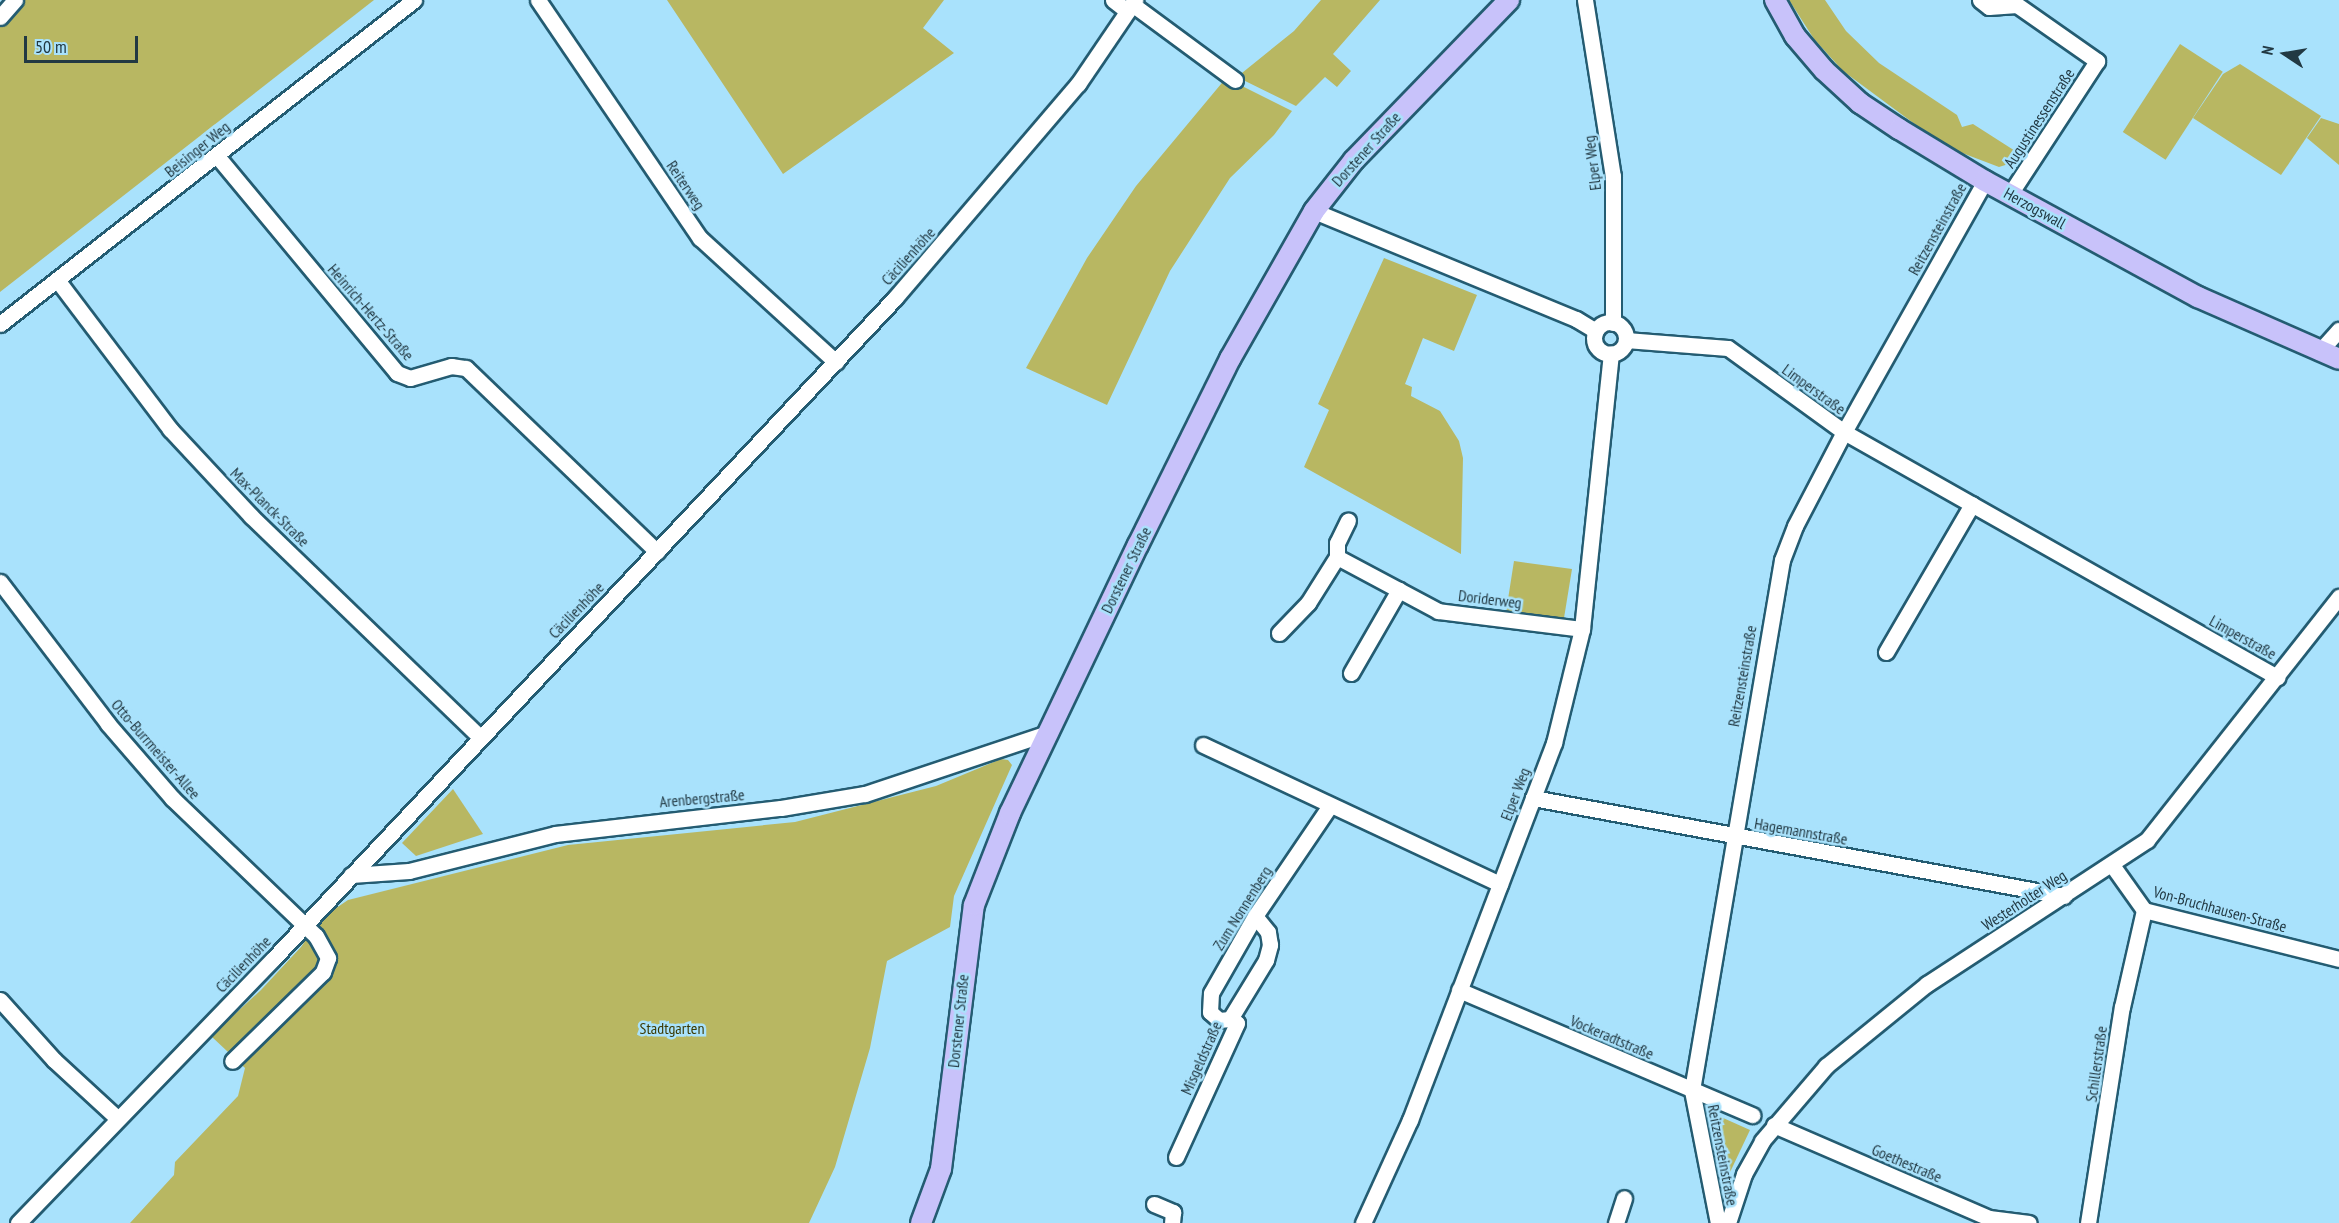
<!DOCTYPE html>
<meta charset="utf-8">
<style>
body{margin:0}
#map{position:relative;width:2339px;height:1223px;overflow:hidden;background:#a9e2fc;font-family:"PT Sans Narrow",sans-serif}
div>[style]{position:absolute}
.green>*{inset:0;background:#b8b762;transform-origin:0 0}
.roads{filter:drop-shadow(2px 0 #245c72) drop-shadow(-2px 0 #245c72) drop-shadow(0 2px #245c72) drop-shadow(0 -2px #245c72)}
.minor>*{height:15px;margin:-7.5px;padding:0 7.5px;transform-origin:7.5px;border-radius:7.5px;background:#fff}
.minor>.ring{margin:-7.5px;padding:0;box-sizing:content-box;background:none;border:15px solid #fff;border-radius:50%}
.major>*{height:20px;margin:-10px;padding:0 10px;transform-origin:10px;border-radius:10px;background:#c8c2fa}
span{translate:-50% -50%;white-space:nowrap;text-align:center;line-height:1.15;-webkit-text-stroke:5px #a9e2fc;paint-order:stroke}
.street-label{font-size:16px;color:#223943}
.park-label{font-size:16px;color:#3b3903}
.north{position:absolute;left:2255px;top:24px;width:60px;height:60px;-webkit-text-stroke:4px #a9e2fc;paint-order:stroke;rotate:282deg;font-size:16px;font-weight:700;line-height:24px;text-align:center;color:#223943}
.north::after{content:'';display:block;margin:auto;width:21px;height:27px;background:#223943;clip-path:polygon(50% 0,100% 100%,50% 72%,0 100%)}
.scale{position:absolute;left:24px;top:36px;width:114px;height:27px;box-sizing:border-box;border:3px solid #223943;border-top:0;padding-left:8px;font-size:18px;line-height:21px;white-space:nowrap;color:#223943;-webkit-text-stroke:4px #a9e2fc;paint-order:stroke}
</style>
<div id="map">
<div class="green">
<div style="clip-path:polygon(18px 0,374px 0,0 292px,0 22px)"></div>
<div style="clip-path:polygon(667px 0,944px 0,923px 28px,954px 53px,783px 174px)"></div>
<div style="clip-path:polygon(1321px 0,1380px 0,1333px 54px,1351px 71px,1337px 87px,1325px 77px,1296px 106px,1237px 77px,1294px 31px)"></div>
<div style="clip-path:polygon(1789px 0,1825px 0,1846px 31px,1879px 63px,1957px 115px,1962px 127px,1973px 124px,2023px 156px,2021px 160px,1999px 167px,1957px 151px,1916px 125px,1843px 71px,1814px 39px)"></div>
<div style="left:2180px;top:44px;width:51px;height:105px;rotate:33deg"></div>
<div style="clip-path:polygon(2240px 64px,2321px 116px,2281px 175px,2193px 118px,2223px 74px)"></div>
<div style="clip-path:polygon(1226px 78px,1292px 111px,1274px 135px,1230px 178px,1170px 271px,1107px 405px,1026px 368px,1087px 258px,1136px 186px)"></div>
<div style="clip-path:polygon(2321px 118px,2339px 124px,2339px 165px,2307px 138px)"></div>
<div style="clip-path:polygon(1384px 258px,1477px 295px,1454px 351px,1423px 338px,1405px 384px,1412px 387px,1411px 396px,1440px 411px,1459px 441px,1463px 458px,1461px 554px,1304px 467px,1329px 410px,1318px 404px)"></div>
<div style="clip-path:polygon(1514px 561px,1572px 569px,1564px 618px,1560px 620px,1506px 612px)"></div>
<div style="clip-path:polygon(1001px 759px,1008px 760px,1012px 765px,954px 896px,950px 927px,887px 961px,870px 1048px,835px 1167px,809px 1223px,130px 1223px,174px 1175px,175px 1162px,238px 1096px,245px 1068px,211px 1036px,261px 990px,301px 947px,320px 919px,348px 900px,568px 845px,795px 822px,936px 786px)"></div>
<div style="clip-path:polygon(453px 789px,483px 834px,416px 856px,402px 843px)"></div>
<div style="clip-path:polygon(1712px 1113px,1750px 1130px,1723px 1187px,1722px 1186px)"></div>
</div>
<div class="roads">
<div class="minor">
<div style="left:538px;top:0;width:288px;rotate:55.8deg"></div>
<div style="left:700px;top:238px;width:184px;rotate:42.4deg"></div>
<div style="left:1113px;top:0;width:18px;rotate:38deg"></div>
<div style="left:1585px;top:0;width:178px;rotate:81deg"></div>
<div style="left:1613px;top:176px;width:147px;rotate:90deg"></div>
<div style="left:1980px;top:0;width:11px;rotate:38deg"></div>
<div style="left:1989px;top:7px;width:28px;rotate:-4deg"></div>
<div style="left:2017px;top:5px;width:98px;rotate:35deg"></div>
<div style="left:2097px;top:61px;width:159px;rotate:123.2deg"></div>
<div style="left:1132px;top:4px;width:128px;rotate:36.4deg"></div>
<div style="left:0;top:17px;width:23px;rotate:-49deg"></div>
<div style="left:217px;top:156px;width:282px;rotate:50.3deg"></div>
<div style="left:397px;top:373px;width:14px;rotate:21deg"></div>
<div style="left:410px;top:378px;width:43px;rotate:-16.3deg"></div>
<div style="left:451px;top:366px;width:15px;rotate:8deg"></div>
<div style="left:466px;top:368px;width:265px;rotate:43.9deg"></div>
<div style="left:1314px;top:211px;width:283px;rotate:22.4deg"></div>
<div style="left:1576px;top:319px;width:23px;rotate:31deg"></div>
<div style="left:58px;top:281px;width:186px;rotate:52.9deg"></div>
<div style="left:170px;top:429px;width:119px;rotate:47deg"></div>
<div style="left:251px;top:516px;width:318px;rotate:44deg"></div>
<div class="ring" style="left:1594px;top:322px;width:17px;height:17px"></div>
<div style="left:0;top:324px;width:526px;rotate:-38.05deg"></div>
<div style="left:1626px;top:340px;width:102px;rotate:4.5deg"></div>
<div style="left:1728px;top:348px;width:143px;rotate:35.9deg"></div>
<div style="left:1844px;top:432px;width:498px;rotate:29.5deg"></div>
<div style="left:2319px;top:352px;width:30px;rotate:-48deg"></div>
<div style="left:1337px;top:557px;width:14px;rotate:-90deg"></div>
<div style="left:1337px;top:543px;width:25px;rotate:-64deg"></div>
<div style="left:0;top:582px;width:178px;rotate:52.7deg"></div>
<div style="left:108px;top:724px;width:98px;rotate:49.1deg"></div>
<div style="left:172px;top:798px;width:199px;rotate:43.8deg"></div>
<div style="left:316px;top:936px;width:25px;rotate:61deg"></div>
<div style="left:328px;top:958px;width:15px;rotate:110deg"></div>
<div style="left:323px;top:972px;width:127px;rotate:135.6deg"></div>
<div style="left:1279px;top:633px;width:42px;rotate:-46deg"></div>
<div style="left:1308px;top:603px;width:54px;rotate:-57.8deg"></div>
<div style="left:1337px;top:557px;width:115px;rotate:28.1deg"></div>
<div style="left:1438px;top:611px;width:145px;rotate:7.1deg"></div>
<div style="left:1886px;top:652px;width:171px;rotate:-59.8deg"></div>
<div style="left:1351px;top:673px;width:96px;rotate:-60deg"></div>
<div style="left:1203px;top:745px;width:328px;rotate:25.1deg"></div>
<div style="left:1533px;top:798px;width:540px;rotate:10.46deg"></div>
<div style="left:2112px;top:865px;width:55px;rotate:54.6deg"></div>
<div style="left:2144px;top:910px;width:201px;rotate:14.1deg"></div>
<div style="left:351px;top:875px;width:58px;rotate:-3.9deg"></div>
<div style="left:409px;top:871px;width:151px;rotate:-14.2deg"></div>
<div style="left:555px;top:834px;width:227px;rotate:-6.6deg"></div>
<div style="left:781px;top:808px;width:85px;rotate:-9.5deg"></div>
<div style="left:865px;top:794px;width:195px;rotate:-18.5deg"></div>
<div style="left:1459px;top:990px;width:319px;rotate:23.1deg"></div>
<div style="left:0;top:1000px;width:81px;rotate:48deg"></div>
<div style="left:54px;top:1060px;width:86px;rotate:42.6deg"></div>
<div style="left:1230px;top:1019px;width:11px;rotate:175deg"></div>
<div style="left:1219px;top:1020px;width:12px;rotate:-138deg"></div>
<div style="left:1210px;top:1012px;width:19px;rotate:-87deg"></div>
<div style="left:1211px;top:993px;width:89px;rotate:-60.3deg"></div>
<div style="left:1255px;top:916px;width:132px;rotate:-55.8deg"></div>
<div style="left:1230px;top:1019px;width:69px;rotate:-58.6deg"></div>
<div style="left:1266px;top:960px;width:16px;rotate:-75deg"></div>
<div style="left:1270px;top:945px;width:13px;rotate:-99deg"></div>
<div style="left:1268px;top:932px;width:21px;rotate:-129deg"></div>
<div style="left:1774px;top:1125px;width:234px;rotate:23.4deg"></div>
<div style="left:1989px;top:1218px;width:40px;rotate:7.1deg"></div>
<div style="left:1176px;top:1157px;width:147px;rotate:-65.5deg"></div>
<div style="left:1237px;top:1023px;width:8px;rotate:-150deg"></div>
<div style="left:1154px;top:1204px;width:21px;rotate:23deg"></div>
<div style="left:1173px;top:1212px;width:11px;rotate:95deg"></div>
<div style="left:18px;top:1223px;width:367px;rotate:-46deg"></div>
<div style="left:273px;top:959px;width:908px;rotate:-46.74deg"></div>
<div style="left:895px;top:298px;width:282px;rotate:-49.5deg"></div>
<div style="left:1078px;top:84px;width:102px;rotate:-55.8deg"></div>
<div style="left:1363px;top:1223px;width:113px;rotate:-65.5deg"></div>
<div style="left:1410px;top:1120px;width:404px;rotate:-69.1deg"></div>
<div style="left:1554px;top:743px;width:117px;rotate:-76.2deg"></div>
<div style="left:1582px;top:629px;width:277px;rotate:-84deg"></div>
<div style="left:1616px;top:1223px;width:26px;rotate:-72deg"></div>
<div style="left:1718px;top:1223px;width:136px;rotate:-101.1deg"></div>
<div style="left:1692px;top:1090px;width:538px;rotate:-80.36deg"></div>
<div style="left:1782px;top:560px;width:36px;rotate:-69deg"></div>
<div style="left:1795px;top:526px;width:106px;rotate:-62.5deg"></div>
<div style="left:1844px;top:432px;width:288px;rotate:-60.7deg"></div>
<div style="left:1728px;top:1223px;width:52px;rotate:-71.9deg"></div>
<div style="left:1744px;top:1174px;width:38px;rotate:-61deg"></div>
<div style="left:1762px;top:1141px;width:99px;rotate:-49.5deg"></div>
<div style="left:1826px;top:1066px;width:130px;rotate:-39.1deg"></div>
<div style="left:1927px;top:984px;width:263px;rotate:-33.2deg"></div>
<div style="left:2147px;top:840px;width:310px;rotate:-51.7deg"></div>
<div style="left:2088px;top:1223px;width:219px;rotate:-81.1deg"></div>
<div style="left:2122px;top:1007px;width:99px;rotate:-77.2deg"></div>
</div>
<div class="major">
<div style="left:1775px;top:0;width:41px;rotate:60.9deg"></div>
<div style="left:1795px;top:36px;width:45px;rotate:49.5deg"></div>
<div style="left:1824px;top:70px;width:49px;rotate:42.5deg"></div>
<div style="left:1860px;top:103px;width:47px;rotate:33.7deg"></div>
<div style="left:1899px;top:129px;width:100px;rotate:31.2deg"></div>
<div style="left:1985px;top:181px;width:243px;rotate:28.6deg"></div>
<div style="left:2198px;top:297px;width:154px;rotate:23.7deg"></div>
<div style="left:921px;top:1223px;width:58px;rotate:-69.7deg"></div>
<div style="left:941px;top:1169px;width:266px;rotate:-82.9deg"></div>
<div style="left:974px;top:905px;width:99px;rotate:-68.6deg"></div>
<div style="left:1010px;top:813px;width:297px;rotate:-64.5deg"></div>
<div style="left:1138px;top:545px;width:208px;rotate:-63.7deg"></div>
<div style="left:1230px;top:359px;width:170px;rotate:-60.4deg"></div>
<div style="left:1314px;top:211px;width:65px;rotate:-51.9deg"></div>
<div style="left:1354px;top:160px;width:223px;rotate:-45.9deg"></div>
</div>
</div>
<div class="street-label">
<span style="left:2039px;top:118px;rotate:-57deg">Augustinessenstraße</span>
<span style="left:197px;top:149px;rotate:-39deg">Beisinger Weg</span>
<span style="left:1366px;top:149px;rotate:-48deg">Dorstener Straße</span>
<span style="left:1592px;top:163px;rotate:-97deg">Elper Weg</span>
<span style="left:686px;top:185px;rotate:56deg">Reiterweg</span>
<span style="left:2035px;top:208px;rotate:29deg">Herzogswall</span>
<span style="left:1937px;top:229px;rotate:-61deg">Reitzensteinstraße</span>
<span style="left:908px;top:256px;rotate:-48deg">Cäcilienhöhe</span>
<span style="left:371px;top:312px;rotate:49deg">Heinrich-Hertz-Straße</span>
<span style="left:1814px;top:389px;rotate:36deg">Limperstraße</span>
<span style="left:270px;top:507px;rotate:45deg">Max-Planck-Straße</span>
<span style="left:1126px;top:570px;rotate:-64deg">Dorstener Straße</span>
<span style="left:1490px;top:599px;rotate:7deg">Doriderweg</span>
<span style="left:576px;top:610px;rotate:-46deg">Cäcilienhöhe</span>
<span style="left:2243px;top:637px;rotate:29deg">Limperstraße</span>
<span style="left:1742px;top:676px;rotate:-80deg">Reitzensteinstraße</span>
<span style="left:156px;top:749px;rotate:49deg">Otto-Burrmeister-Allee</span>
<span style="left:1515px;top:794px;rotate:-69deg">Elper Weg</span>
<span style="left:702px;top:798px;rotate:-5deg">Arenbergstraße</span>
<span style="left:1801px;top:831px;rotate:10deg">Hagemannstraße</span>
<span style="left:2024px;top:900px;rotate:-33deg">Westerholter Weg</span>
<span style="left:1242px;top:908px;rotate:-58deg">Zum Nonnenberg</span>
<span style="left:2220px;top:909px;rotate:15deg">Von-Bruchhausen-Straße</span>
<span style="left:243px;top:964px;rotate:-46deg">Cäcilienhöhe</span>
<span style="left:958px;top:1021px;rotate:-84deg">Dorstener Straße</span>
<span style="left:1612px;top:1037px;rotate:23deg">Vockeradtstraße</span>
<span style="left:1201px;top:1058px;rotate:-66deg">Misgeldstraße</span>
<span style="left:2096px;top:1064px;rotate:-82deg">Schillerstraße</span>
<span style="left:1723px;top:1155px;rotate:79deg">Reitzensteinstraße</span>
<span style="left:1907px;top:1163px;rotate:23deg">Goethestraße</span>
</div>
<div class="park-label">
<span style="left:672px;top:1028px">Stadtgarten</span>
</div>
<div class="north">N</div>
<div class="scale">50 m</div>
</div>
